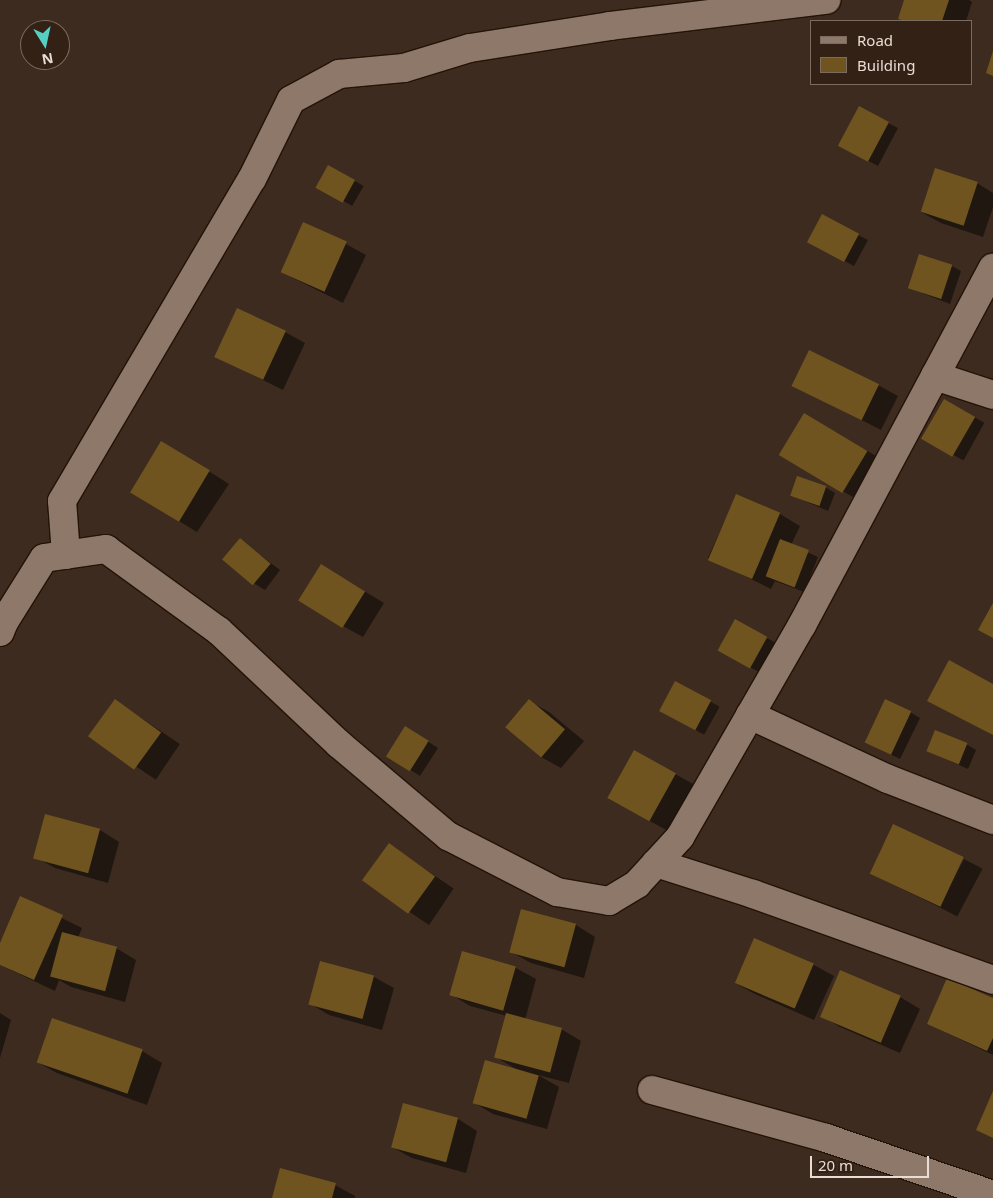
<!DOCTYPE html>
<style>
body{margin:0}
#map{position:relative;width:993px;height:1198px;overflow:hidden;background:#3d2b1f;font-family:"Noto Sans",sans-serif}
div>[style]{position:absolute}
.shadow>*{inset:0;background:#0007;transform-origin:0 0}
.building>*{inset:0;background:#6f541f;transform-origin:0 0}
.roads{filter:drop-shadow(1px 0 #231308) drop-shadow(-1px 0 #231308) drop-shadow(0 1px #231308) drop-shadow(0 -1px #231308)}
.minor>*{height:28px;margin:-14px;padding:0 14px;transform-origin:14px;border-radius:14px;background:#8d786a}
span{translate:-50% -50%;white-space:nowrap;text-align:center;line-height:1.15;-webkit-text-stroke:4.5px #332116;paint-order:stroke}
.legend{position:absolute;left:810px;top:20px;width:162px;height:65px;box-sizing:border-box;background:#332116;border:1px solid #7b6c62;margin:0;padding:6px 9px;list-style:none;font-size:15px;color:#e8dcd4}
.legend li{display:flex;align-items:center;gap:10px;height:25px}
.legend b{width:25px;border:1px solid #7b6c62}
.north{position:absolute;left:20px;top:20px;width:50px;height:50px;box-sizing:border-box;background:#332116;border:1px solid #7b6c62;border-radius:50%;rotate:170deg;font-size:14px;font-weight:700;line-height:20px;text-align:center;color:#e8dcd4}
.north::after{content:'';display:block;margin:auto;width:18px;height:22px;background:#57cec2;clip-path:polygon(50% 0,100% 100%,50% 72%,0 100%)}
.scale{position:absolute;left:810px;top:1156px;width:119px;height:22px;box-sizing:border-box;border:2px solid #e8dcd4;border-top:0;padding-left:6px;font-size:15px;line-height:18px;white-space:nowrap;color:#e8dcd4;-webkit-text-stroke:4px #332116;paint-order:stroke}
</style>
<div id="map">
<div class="shadow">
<div style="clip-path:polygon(906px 0,969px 0,972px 2px,966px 21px,905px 21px,900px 18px)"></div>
<div style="clip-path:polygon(888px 123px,898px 128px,878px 166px,849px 151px)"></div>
<div style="left:329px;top:166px;width:40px;height:23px;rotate:30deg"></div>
<div style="clip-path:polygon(977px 183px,993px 193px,993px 207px,983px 237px,941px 223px,921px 212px)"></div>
<div style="clip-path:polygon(858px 235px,868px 240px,854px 266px,818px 247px)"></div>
<div style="clip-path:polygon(346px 244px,366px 255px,343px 303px,281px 272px)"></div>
<div style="clip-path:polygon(952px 266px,961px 271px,950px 304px,909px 288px)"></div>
<div style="clip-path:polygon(285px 332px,305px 343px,283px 390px,215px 356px)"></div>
<div style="clip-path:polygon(793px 385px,878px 385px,898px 396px,881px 430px)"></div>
<div style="left:945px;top:401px;width:45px;height:43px;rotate:29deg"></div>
<div style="left:805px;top:415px;width:95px;height:47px;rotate:30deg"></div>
<div style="clip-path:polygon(182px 454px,229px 484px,197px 532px,131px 492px)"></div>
<div style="clip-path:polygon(825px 487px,835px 493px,828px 511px,791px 495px)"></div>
<div style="clip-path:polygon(736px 496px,780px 514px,800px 526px,791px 545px,818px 557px,804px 592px,775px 581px,771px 589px,708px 558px)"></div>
<div style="clip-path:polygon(240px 540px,280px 570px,265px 590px,255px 584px)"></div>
<div style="clip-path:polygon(341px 577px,384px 603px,363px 637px,343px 626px)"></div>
<div style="clip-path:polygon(736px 621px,776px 643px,761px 673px,729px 656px)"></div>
<div style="left:675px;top:682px;width:51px;height:32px;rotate:29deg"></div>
<div style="left:116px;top:701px;width:77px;height:43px;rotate:34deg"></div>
<div style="clip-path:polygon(529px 701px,549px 712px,584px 741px,561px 768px,541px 757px)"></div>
<div style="clip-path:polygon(910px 712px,920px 718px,900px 759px,876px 747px)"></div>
<div style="clip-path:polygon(415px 733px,438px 748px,420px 776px,387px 755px)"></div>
<div style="clip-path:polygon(966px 744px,976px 750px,968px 769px,928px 751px)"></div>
<div style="clip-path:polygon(675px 774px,695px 785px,670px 832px,609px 799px)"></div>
<div style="clip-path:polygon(100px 830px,119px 842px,108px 883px,55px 868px,35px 857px)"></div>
<div style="left:389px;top:845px;width:78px;height:44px;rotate:34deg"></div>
<div style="clip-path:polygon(962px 858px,939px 907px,871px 874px)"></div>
<div style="left:964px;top:859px;width:21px;height:54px;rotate:28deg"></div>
<div style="clip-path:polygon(21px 898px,82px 928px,78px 938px,116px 948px,136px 960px,125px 1002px,71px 987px,59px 980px,55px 991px,0 965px,0 946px)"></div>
<div style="clip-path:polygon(576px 925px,595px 937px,584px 978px,531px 963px,511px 952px)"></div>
<div style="clip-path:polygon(754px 939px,814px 965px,834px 976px,814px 1020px,755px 994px,735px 983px)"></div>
<div style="clip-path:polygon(463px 953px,516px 968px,536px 979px,525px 1020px,561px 1029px,581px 1041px,569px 1083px,538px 1075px,559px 1087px,547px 1129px,493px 1114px,473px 1102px,516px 1069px,496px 1057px,507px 1016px,470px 1006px,450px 994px)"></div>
<div style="clip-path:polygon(320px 962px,374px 977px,394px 988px,382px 1030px,329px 1015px,309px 1003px)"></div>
<div style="clip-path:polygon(900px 997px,920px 1009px,900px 1053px,840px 1027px,821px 1015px)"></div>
<div style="clip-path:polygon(993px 999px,993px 1055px,928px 1024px)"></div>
<div style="clip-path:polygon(0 1013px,11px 1020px,0 1058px)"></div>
<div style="clip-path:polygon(142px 1051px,162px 1063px,147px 1105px,57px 1073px,37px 1062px)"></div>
<div style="clip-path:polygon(458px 1119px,477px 1131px,466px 1173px,412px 1158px,392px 1147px)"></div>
<div style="clip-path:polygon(335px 1185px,355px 1196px,355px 1198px,274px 1198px)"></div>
</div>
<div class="building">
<div style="clip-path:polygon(904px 0,949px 0,942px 21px,905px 21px,898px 19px)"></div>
<div style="clip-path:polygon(993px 51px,993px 76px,986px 73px)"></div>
<div style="left:859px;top:106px;width:34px;height:45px;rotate:28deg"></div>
<div style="left:328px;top:165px;width:31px;height:26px;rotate:29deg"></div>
<div style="left:935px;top:168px;width:45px;height:46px;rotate:18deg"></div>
<div style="left:822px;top:214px;width:42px;height:32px;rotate:28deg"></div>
<div style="left:303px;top:222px;width:48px;height:55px;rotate:24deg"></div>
<div style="left:919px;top:254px;width:35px;height:36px;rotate:18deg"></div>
<div style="left:237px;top:308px;width:54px;height:54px;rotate:25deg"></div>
<div style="left:809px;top:350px;width:78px;height:40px;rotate:26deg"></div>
<div style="left:944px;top:399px;width:36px;height:46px;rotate:30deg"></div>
<div style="left:804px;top:413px;width:74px;height:49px;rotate:31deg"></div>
<div style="left:161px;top:441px;width:57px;height:60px;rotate:31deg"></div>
<div style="left:797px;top:476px;width:31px;height:21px;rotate:19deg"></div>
<div style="left:736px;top:494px;width:48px;height:72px;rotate:23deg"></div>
<div style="left:240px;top:538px;width:40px;height:28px;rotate:40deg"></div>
<div style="left:780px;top:539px;width:31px;height:40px;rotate:21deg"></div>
<div style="left:321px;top:564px;width:52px;height:43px;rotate:32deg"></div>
<div style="clip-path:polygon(993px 603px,993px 638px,978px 630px)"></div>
<div style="left:735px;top:619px;width:37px;height:36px;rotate:29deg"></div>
<div style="clip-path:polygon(949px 660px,993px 684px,993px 735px,927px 701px)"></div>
<div style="left:675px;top:681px;width:41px;height:34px;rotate:28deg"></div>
<div style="left:115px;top:699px;width:57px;height:46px;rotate:36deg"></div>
<div style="left:529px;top:699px;width:47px;height:37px;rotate:40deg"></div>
<div style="left:885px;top:699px;width:29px;height:48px;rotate:25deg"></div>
<div style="left:405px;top:726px;width:28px;height:36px;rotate:32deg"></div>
<div style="left:935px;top:730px;width:35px;height:23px;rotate:22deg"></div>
<div style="left:634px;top:750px;width:48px;height:55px;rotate:29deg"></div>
<div style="left:45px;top:814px;width:57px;height:46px;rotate:15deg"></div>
<div style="left:893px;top:824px;width:78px;height:55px;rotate:25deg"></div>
<div style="left:389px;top:843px;width:57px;height:46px;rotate:36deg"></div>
<div style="clip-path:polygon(20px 896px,63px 915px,34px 980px,0 965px,0 943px)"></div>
<div style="left:521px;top:909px;width:57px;height:45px;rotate:15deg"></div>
<div style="left:62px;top:932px;width:57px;height:46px;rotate:15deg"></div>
<div style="left:754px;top:938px;width:65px;height:49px;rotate:23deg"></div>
<div style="left:462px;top:951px;width:56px;height:46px;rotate:16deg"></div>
<div style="left:320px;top:961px;width:56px;height:45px;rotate:15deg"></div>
<div style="left:840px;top:970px;width:66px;height:51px;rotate:23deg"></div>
<div style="clip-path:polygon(947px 978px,993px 998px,993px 1038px,987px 1051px,927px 1024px)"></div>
<div style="left:506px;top:1013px;width:58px;height:46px;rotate:15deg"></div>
<div style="left:52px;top:1018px;width:96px;height:47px;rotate:19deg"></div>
<div style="left:485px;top:1060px;width:56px;height:45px;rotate:16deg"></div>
<div style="clip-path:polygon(993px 1091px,993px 1138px,976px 1130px)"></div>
<div style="left:403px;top:1103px;width:57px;height:46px;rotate:15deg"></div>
<div style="clip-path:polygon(280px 1168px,336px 1183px,332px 1198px,272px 1198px)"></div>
</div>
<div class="roads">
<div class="minor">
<div style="left:935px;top:376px;width:61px;rotate:18.1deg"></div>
<div style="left:66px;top:555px;width:54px;rotate:-94.2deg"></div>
<div style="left:62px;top:501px;width:374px;rotate:-59.5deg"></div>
<div style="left:252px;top:179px;width:88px;rotate:-63.7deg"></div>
<div style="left:291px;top:100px;width:55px;rotate:-28.4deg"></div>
<div style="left:339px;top:74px;width:65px;rotate:-5.3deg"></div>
<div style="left:404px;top:68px;width:69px;rotate:-16.9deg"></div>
<div style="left:470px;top:48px;width:142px;rotate:-8.9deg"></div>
<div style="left:610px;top:26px;width:218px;rotate:-6.9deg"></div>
<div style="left:0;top:632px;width:11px;rotate:-68deg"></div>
<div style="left:4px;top:622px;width:75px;rotate:-58deg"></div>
<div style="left:44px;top:558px;width:63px;rotate:-8.3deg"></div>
<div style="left:106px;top:549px;width:140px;rotate:36deg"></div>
<div style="left:219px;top:631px;width:165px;rotate:43.3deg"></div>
<div style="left:339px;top:744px;width:143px;rotate:40.2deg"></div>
<div style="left:448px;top:836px;width:123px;rotate:27.2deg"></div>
<div style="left:557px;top:892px;width:53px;rotate:9.8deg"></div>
<div style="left:609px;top:901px;width:33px;rotate:-31deg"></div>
<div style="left:637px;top:884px;width:64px;rotate:-47.5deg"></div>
<div style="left:680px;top:837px;width:245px;rotate:-60.1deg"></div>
<div style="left:802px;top:625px;width:405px;rotate:-61.9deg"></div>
<div style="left:750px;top:715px;width:152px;rotate:24.9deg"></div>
<div style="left:888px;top:779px;width:113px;rotate:21.3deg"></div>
<div style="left:656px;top:863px;width:102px;rotate:17.7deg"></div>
<div style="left:753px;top:894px;width:255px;rotate:19.7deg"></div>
<div style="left:652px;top:1090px;width:180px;rotate:15.4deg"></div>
<div style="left:826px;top:1138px;width:176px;rotate:18.8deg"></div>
</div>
</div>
<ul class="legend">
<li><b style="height:6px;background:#8d786a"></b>Road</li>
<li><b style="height:14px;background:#6f541f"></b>Building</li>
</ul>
<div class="north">N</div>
<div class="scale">20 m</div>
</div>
